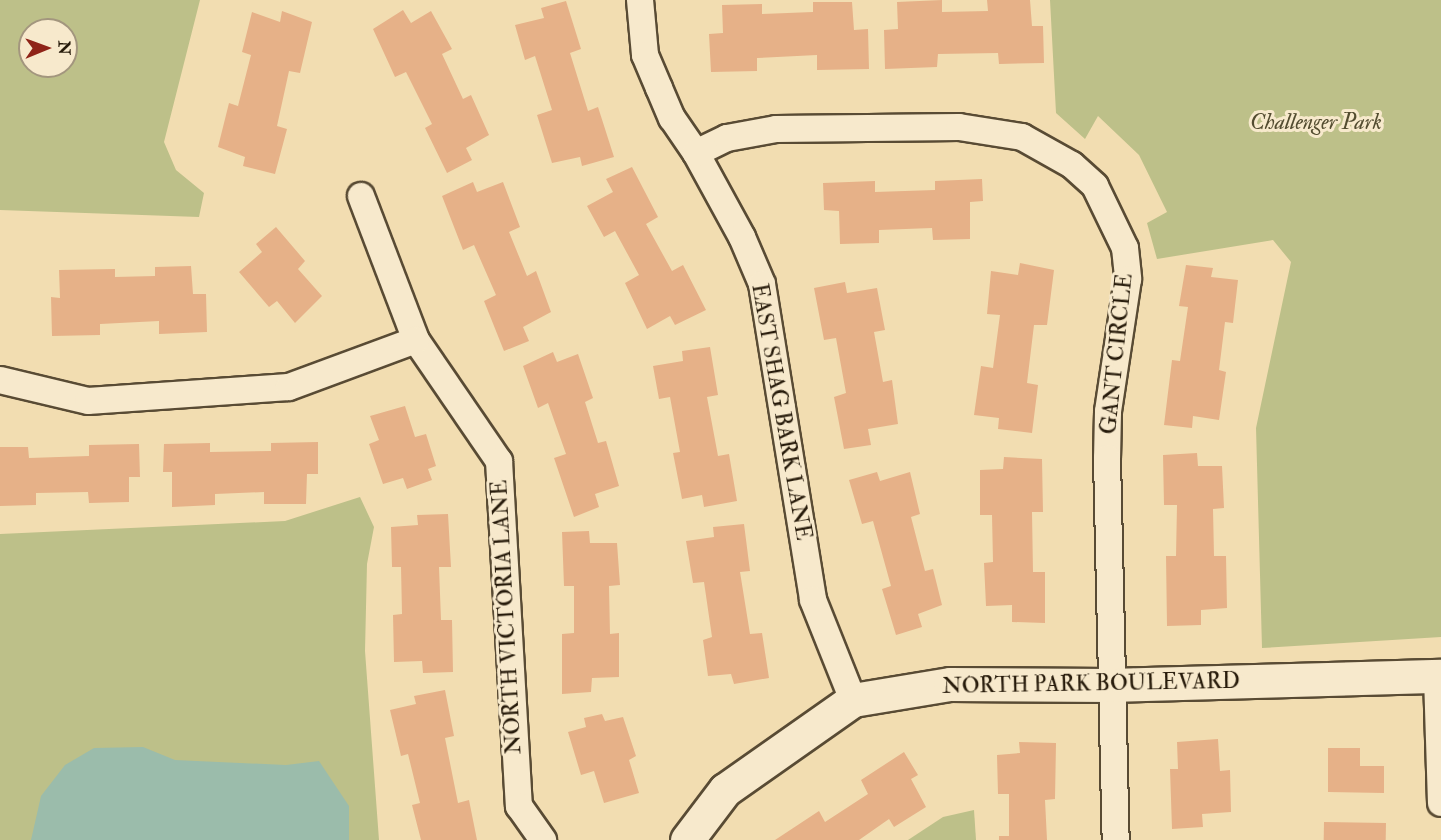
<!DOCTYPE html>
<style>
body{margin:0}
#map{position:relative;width:1441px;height:840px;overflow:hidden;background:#f2ddb1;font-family:"IM FELL Double Pica",serif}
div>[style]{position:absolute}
.green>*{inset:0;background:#bdc089}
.water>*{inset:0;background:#9bbcab}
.building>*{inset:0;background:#e6b188;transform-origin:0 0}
.roads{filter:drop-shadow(2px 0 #594b34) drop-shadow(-2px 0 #594b34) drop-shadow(0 2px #594b34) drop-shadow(0 -2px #594b34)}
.minor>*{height:26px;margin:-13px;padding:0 13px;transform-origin:13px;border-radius:13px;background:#f7e9cc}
.tertiary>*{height:33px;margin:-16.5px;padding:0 16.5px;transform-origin:16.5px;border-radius:16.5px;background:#f7e9cc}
span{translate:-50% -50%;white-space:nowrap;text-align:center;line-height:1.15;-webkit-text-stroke:6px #f7e9cc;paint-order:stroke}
.park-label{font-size:22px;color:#534c30;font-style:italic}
.street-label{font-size:22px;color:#261a0a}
.north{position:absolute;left:18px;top:18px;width:60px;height:60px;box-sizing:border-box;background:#f7e9cc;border:2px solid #a3967e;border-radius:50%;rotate:89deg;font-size:16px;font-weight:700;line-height:24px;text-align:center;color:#261a0a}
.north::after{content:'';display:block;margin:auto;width:21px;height:27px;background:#8f2418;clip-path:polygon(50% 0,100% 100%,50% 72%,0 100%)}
</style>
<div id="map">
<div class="green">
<div style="clip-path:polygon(evenodd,0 0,200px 0,164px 142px,176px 170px,204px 193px,199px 217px,0 210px,0 0,30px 30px,66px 30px,66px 66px,30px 66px,30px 30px)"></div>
<div style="clip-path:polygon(1050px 0,1441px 0,1441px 637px,1262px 648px,1256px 428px,1291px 262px,1273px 240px,1157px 259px,1147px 223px,1167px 212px,1139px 155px,1098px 116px,1085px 139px,1056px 113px)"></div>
<div style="clip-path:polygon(360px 497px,374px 527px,367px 564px,365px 651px,379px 840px,0 840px,0 534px,285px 521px)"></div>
<div style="clip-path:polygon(974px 810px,976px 840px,908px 840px,943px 817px)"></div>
</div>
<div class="water">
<div style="clip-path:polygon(143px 747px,175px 760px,286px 765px,319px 761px,349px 806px,349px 840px,31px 840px,41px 796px,65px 765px,94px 748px)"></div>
</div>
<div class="building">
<div style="clip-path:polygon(942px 0,942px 12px,988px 11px,987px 0,1030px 0,1032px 26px,1043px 26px,1044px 63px,999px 64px,998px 53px,938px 54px,937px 67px,885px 69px,884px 30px,898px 29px,897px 2px)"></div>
<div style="clip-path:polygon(566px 1px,581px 49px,570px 53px,588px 111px,598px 107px,614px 157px,582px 166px,580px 157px,552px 163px,537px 115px,552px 110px,535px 56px,525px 60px,515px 25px,544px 18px,541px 8px)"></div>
<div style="clip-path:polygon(813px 2px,852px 2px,854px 30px,868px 29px,869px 69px,817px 70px,817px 55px,757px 58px,757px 71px,711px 72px,709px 34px,723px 33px,722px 5px,762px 4px,762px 14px,813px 12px)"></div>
<div style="clip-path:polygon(403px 10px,411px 23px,431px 11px,452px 49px,442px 54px,463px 99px,471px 95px,489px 135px,466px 148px,472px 160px,447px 173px,425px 128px,432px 124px,406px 72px,395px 77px,373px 29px)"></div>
<div style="clip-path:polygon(282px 11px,312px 22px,300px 73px,289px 71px,277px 126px,287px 129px,275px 174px,243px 166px,245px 157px,218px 147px,229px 103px,238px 106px,251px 55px,242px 52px,252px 12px,280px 22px)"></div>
<div style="clip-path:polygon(632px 167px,658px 217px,646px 224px,672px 271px,683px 265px,706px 310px,675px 325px,670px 316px,647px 329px,625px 283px,639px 275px,615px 231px,604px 237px,587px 206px,613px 192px,606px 179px)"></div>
<div style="clip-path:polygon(982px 179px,983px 201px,970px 202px,970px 239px,933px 240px,932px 228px,879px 230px,879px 243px,840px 244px,839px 211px,824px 210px,823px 183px,875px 181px,875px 192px,935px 190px,935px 181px)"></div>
<div style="clip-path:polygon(473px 182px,477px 192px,503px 182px,520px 227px,509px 232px,527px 276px,536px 271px,551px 312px,523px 327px,529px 341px,504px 351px,484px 301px,496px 295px,474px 245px,463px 250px,442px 196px)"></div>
<div style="clip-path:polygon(276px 227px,305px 261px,298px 269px,322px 296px,295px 323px,277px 301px,269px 307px,239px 272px,262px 252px,256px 244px)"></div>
<div style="clip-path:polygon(1020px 263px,1054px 270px,1047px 325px,1034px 325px,1027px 383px,1038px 385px,1032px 433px,998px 429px,999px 418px,974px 415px,981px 366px,993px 368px,1000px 315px,987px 314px,991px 271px,1018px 275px)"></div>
<div style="clip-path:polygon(1186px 265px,1213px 268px,1211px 277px,1238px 280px,1233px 323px,1225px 322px,1219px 370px,1226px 372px,1219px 420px,1193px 416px,1192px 428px,1164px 425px,1172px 360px,1180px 361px,1188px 307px,1179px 306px)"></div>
<div style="clip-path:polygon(191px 266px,193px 294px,206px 294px,207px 332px,159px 334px,159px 321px,100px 324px,100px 335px,52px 336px,51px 297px,60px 298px,59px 270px,115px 269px,115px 277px,155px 276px,155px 267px)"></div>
<div style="clip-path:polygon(845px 282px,847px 293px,877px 288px,885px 330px,874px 332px,883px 382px,892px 380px,898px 424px,868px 429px,871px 445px,844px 449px,834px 397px,846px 393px,836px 338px,824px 340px,814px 288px)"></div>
<div style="clip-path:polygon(710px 347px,718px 395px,707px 397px,718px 456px,729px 454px,737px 501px,704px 507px,702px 495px,682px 499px,673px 453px,680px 452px,670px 397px,659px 399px,653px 366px,683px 361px,682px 351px)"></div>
<div style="clip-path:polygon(553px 352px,557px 362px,578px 354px,593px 398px,585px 402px,598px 443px,606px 441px,619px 486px,595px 494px,599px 507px,574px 517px,554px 458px,566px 454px,548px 403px,538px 408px,523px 366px)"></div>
<div style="clip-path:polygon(405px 406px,415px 437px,426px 434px,436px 466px,428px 469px,432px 480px,407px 489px,403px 478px,383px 484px,369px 444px,379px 440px,370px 416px)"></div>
<div style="clip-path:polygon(318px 442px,318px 474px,307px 474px,306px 504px,264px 504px,264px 492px,215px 494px,215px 505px,172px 507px,172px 472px,163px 472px,164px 444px,210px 443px,210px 452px,271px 451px,271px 443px)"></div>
<div style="clip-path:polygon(139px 444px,140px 477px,129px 477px,129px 502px,89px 503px,88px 492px,36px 493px,36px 505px,0 506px,0 447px,28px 447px,29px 458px,89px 456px,89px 445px)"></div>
<div style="clip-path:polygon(1197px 453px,1198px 466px,1222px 466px,1224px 508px,1213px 509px,1214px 556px,1226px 556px,1227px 608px,1201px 610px,1201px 625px,1167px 626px,1166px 556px,1176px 556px,1177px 505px,1164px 505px,1163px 455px)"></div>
<div style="clip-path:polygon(1004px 457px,1042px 459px,1043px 512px,1032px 512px,1033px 572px,1045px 572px,1045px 623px,1012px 622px,1012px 605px,986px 606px,984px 563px,993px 562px,992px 515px,980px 515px,980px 470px,1003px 469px)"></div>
<div style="clip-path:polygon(877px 472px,880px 481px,910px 472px,920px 514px,911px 517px,925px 571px,933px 569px,942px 605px,918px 614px,922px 627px,896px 635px,882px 589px,891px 586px,873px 521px,862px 524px,849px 480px)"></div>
<div style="clip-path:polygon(448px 514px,451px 567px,439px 567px,441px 620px,452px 620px,453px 672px,423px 673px,422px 661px,394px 662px,393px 615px,402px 614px,401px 567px,392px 567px,391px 527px,418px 525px,417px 515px)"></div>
<div style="clip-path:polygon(744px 524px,750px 571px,740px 572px,750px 634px,762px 633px,769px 678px,734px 684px,731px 674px,708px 676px,703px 640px,712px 637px,704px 582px,693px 583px,686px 541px,714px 537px,713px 527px)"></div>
<div style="clip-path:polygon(589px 531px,590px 543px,617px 543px,620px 585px,609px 586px,610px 634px,619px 633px,619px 677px,592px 678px,591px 692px,562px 694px,562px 634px,574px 633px,574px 586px,564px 586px,562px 532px)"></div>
<div style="clip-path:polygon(445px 690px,454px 736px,445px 738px,458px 803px,469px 800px,477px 840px,421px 840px,412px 805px,420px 803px,408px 754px,401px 756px,390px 710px,416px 704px,414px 696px)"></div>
<div style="clip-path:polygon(602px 714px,605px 721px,623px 717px,636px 756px,629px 760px,639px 793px,604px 803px,594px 771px,581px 775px,568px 732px,586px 727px,584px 718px)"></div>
<div style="clip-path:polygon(1218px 739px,1220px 771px,1230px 770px,1231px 812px,1202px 814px,1203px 827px,1172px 829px,1170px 769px,1178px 769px,1177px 742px)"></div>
<div style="clip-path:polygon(1019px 742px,1056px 743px,1055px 799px,1045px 800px,1047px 840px,999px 840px,999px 836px,1009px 836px,1009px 794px,998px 794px,997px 755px,1020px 753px)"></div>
<div style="clip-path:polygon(1328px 748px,1360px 748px,1360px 766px,1384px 766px,1384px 793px,1328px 792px)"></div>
<div style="clip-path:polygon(904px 752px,918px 775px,911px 779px,926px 807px,894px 827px,889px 819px,859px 840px,775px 840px,819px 811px,825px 822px,868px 794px,861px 780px)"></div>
<div style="left:1324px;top:822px;width:62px;height:18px;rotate:1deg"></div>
</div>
<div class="roads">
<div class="minor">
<div style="left:640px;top:0;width:55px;rotate:84.8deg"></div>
<div style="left:645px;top:55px;width:36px;rotate:67deg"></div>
<div style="left:659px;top:88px;width:33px;rotate:67deg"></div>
<div style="left:672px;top:118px;width:42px;rotate:55.6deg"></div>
<div style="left:696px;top:153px;width:96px;rotate:61.3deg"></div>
<div style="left:742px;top:237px;width:51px;rotate:66.9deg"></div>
<div style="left:762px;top:284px;width:320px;rotate:80.8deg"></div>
<div style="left:813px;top:600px;width:108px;rotate:68.2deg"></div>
<div style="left:696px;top:153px;width:34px;rotate:-26deg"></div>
<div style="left:727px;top:138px;width:50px;rotate:-10.4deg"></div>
<div style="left:776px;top:129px;width:183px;rotate:-0.6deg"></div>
<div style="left:959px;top:127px;width:64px;rotate:9deg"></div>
<div style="left:1022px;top:137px;width:57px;rotate:29.2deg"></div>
<div style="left:1072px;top:165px;width:31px;rotate:42deg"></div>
<div style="left:1095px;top:186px;width:69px;rotate:64.2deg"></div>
<div style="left:1125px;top:248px;width:31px;rotate:84deg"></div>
<div style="left:1128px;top:279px;width:134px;rotate:98.6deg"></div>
<div style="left:1108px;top:412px;width:46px;rotate:91.2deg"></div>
<div style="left:1107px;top:458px;width:382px;rotate:88.7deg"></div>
<div style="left:361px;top:196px;width:154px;rotate:69.1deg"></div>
<div style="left:416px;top:340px;width:147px;rotate:55.6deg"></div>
<div style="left:499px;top:461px;width:346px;rotate:86.7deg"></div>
<div style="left:519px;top:806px;width:42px;rotate:54.8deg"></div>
<div style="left:0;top:380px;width:90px;rotate:13.4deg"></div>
<div style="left:88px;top:401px;width:201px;rotate:-4deg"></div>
<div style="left:289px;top:387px;width:135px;rotate:-20.3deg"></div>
<div style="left:1437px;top:676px;width:127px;rotate:88.2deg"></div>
</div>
<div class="tertiary">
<div style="left:687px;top:840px;width:63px;rotate:-52.8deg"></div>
<div style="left:725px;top:790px;width:156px;rotate:-35.1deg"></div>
<div style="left:853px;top:700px;width:98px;rotate:-9.4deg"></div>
<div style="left:950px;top:684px;width:159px;rotate:0.4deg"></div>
<div style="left:1109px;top:685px;width:332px;rotate:-1.6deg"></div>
</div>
</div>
<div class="park-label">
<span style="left:1316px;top:123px">Challenger Park</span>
</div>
<div class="street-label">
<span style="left:1117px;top:354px;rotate:-84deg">GANT CIRCLE</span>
<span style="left:781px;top:412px;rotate:80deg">EAST SHAG BARK LANE</span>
<span style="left:507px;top:617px;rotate:-93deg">NORTH VICTORIA LANE</span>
<span style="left:1091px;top:684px;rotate:-1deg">NORTH PARK BOULEVARD</span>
</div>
<div class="north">N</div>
</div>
